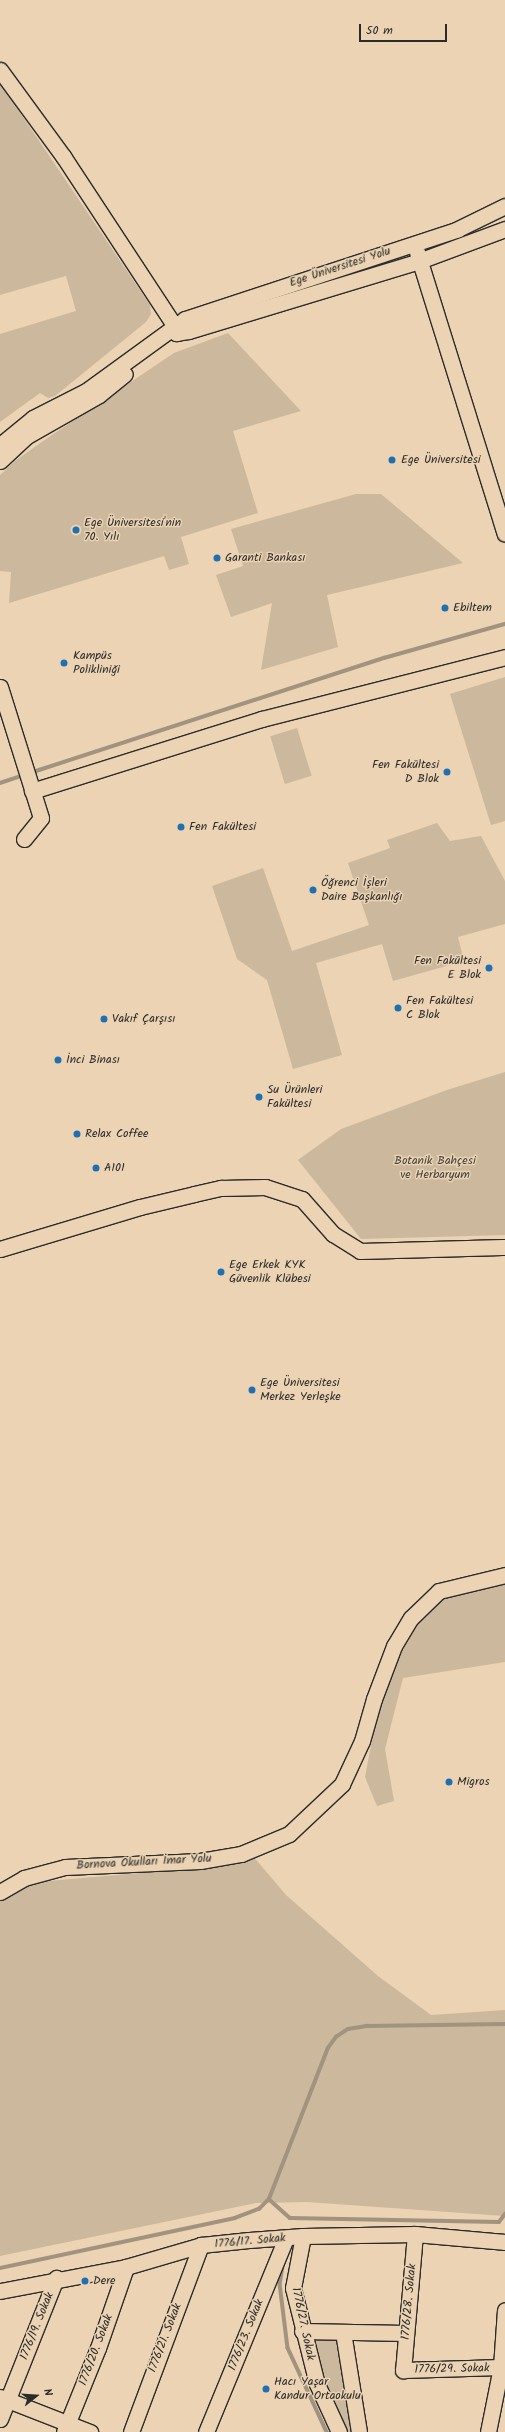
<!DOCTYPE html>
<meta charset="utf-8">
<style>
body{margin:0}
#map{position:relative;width:505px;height:2432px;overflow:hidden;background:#ebd3b3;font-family:Kalam,sans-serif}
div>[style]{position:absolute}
.green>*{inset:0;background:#ccb89d;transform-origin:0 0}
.stream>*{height:3.5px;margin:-1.75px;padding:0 1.75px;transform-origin:1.75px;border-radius:1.75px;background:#a1937f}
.roads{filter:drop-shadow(1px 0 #2b2b2b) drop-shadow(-1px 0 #2b2b2b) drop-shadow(0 1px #2b2b2b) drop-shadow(0 -1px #2b2b2b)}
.minor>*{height:15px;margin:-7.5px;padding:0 7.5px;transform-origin:7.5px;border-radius:7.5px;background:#ebd3b3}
.dots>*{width:11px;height:11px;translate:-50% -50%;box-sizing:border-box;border:2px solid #ebd3b3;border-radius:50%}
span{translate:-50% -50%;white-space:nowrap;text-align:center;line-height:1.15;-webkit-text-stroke:3px #ebd3b3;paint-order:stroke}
.street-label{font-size:12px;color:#2b2b2b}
.poi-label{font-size:12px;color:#2b2b2b}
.left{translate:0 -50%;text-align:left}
.right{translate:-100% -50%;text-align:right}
.park-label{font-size:12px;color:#43403c}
.north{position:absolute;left:16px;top:2376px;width:40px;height:40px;-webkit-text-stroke:3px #ebd3b3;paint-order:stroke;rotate:73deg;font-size:11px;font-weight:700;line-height:16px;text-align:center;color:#2b2b2b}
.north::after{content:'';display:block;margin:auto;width:14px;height:18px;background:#2b2b2b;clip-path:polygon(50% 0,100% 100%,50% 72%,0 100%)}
.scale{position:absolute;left:359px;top:24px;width:88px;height:18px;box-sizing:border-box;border:2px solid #2b2b2b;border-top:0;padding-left:5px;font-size:12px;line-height:14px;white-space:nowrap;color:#2b2b2b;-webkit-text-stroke:3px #ebd3b3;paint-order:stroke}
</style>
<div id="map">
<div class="green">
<div style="clip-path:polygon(0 83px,150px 305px,151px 314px,146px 322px,55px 396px,48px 398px,40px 393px,0 422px,0 334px,76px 311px,66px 276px,0 295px)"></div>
<div style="clip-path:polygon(228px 333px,301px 411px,233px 431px,258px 513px,181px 537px,189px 564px,169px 570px,164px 556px,9px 603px,11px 572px,0 571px,0 475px,15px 461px,46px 439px,174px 353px)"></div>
<div style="clip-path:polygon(356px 494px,381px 494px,463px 563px,327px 595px,338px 647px,261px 670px,272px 603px,231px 617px,216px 575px,243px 566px,231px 529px)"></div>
<div style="clip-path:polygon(505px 677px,505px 821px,491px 825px,450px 694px)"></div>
<div style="left:297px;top:728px;width:50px;height:28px;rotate:73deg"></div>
<div style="clip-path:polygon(437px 823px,450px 841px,481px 836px,505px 881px,505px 924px,458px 937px,464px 961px,393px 981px,382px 944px,316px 963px,342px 1055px,293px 1069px,267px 980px,237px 959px,212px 886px,263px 868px,292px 951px,369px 925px,348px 863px,390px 848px,387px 840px)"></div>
<div style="clip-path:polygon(505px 1072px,505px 1235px,361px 1239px,298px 1160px,341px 1129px,447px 1090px)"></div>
<div style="clip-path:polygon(505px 1584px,505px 1662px,403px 1678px,385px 1749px,394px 1801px,377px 1806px,365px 1777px,373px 1735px,383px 1696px,398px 1658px,421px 1619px,442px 1599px)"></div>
<div style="clip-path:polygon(253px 1856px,286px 1895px,378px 1976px,431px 2015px,505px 2010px,505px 2216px,307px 2202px,256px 2203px,0 2256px,0 1896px,25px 1883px,210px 1867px)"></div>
<div style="clip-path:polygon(315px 2337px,335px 2337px,353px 2432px,347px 2432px,324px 2386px)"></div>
</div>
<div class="stream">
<div style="left:36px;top:771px;width:366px;rotate:-18deg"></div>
<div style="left:384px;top:658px;width:126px;rotate:-15.7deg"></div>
<div style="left:0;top:783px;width:19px;rotate:-18deg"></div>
<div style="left:269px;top:2199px;width:28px;rotate:42deg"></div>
<div style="left:290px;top:2218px;width:209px;rotate:1.1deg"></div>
<div style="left:499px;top:2222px;width:10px;rotate:-53deg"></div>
<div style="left:284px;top:2260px;width:24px;rotate:99deg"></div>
<div style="left:280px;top:2284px;width:64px;rotate:82.9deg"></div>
<div style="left:288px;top:2348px;width:93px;rotate:65.1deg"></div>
<div style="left:0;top:2268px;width:240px;rotate:-12deg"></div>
<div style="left:235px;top:2218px;width:26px;rotate:-21deg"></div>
<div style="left:259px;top:2209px;width:14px;rotate:-45deg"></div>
<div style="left:269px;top:2199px;width:162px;rotate:-68.7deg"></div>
<div style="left:328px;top:2048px;width:14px;rotate:-54deg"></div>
<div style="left:336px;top:2037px;width:14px;rotate:-34deg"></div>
<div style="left:348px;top:2029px;width:20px;rotate:-9deg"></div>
<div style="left:368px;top:2026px;width:137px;rotate:-0.8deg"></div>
</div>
<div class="roads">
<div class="minor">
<div style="left:0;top:70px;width:107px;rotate:53.8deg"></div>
<div style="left:63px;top:156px;width:202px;rotate:56.7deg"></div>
<div style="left:174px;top:325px;width:4px"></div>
<div style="left:178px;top:325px;width:4px;rotate:63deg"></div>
<div style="left:417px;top:252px;width:295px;rotate:72.7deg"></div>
<div style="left:172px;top:329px;width:6px;rotate:45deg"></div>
<div style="left:176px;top:333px;width:13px;rotate:-9deg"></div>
<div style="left:189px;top:331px;width:240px;rotate:-16.9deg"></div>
<div style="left:419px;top:261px;width:92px;rotate:-20.4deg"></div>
<div style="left:0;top:445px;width:43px;rotate:-39.3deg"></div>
<div style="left:33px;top:418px;width:59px;rotate:-27deg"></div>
<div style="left:86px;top:391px;width:122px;rotate:-36deg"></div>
<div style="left:185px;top:319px;width:287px;rotate:-18.2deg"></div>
<div style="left:458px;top:229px;width:52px;rotate:-26.1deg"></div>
<div style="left:0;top:461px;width:37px;rotate:-43deg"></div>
<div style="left:27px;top:436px;width:83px;rotate:-29.7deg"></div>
<div style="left:99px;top:395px;width:33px;rotate:-39deg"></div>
<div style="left:0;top:687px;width:137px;rotate:72.6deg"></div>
<div style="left:41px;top:818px;width:27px;rotate:129deg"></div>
<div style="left:32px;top:791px;width:241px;rotate:-17.4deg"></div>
<div style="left:262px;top:719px;width:251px;rotate:-14.3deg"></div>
<div style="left:0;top:1249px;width:146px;rotate:-16.7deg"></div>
<div style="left:140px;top:1207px;width:56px;rotate:-13.5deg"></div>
<div style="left:194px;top:1194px;width:28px;rotate:-13deg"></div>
<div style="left:221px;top:1188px;width:44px;rotate:-1.3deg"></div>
<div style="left:265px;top:1187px;width:39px;rotate:18deg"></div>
<div style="left:302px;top:1199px;width:47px;rotate:48.5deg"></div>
<div style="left:333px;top:1234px;width:32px;rotate:32deg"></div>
<div style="left:360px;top:1251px;width:145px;rotate:-1.6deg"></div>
<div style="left:0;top:1892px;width:28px;rotate:-30deg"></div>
<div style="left:24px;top:1878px;width:42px;rotate:-15deg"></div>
<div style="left:65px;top:1867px;width:135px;rotate:-2.5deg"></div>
<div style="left:200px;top:1861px;width:42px;rotate:-9.7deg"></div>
<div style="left:241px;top:1854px;width:52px;rotate:-22.6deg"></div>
<div style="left:289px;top:1834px;width:73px;rotate:-43.3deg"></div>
<div style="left:342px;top:1784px;width:47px;rotate:-65.1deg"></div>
<div style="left:362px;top:1741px;width:44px;rotate:-74.1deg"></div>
<div style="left:374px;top:1699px;width:57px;rotate:-69.3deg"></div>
<div style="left:394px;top:1646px;width:33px;rotate:-59deg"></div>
<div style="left:411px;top:1618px;width:39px;rotate:-44deg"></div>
<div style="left:439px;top:1591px;width:68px;rotate:-13.6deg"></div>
<div style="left:415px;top:2234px;width:137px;rotate:95deg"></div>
<div style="left:403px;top:2370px;width:98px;rotate:-1.8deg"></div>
<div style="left:303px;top:2236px;width:53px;rotate:100.9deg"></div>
<div style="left:293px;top:2288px;width:99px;rotate:76deg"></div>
<div style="left:317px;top:2384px;width:53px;rotate:65.4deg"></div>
<div style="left:0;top:2291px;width:128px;rotate:-10.8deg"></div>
<div style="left:126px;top:2267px;width:78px;rotate:-16.3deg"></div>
<div style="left:201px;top:2245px;width:48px;rotate:-5.9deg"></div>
<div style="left:249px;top:2240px;width:54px;rotate:-4.2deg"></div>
<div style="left:303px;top:2236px;width:112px;rotate:-1deg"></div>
<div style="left:415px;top:2234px;width:90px;rotate:5.1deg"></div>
<div style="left:302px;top:2331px;width:104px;rotate:1.1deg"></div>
<div style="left:343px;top:2332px;width:101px;rotate:80.9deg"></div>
<div style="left:0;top:2397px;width:97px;rotate:21.3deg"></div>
<div style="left:0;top:2419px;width:152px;rotate:-68.3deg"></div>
<div style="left:64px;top:2432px;width:91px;rotate:-68deg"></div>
<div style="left:98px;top:2348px;width:86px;rotate:-70.9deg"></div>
<div style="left:131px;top:2432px;width:200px;rotate:-69.5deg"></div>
<div style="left:206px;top:2432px;width:210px;rotate:-67.6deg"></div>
<div style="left:488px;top:2432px;width:66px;rotate:-78.7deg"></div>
<div style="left:501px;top:2367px;width:57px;rotate:-86deg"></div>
</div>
</div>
<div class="dots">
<div style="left:392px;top:460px;background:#1f6fb2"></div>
<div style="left:76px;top:530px;background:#1f6fb2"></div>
<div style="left:217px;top:558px;background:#1f6fb2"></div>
<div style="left:445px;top:608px;background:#1f6fb2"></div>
<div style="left:64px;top:663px;background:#1f6fb2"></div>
<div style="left:447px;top:772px;background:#1f6fb2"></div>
<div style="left:181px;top:827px;background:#1f6fb2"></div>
<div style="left:313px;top:890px;background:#1f6fb2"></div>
<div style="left:489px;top:968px;background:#1f6fb2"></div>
<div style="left:398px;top:1008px;background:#1f6fb2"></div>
<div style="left:104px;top:1019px;background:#1f6fb2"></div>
<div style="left:58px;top:1060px;background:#1f6fb2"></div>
<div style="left:259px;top:1097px;background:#1f6fb2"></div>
<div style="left:77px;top:1134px;background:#1f6fb2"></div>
<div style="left:96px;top:1168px;background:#1f6fb2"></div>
<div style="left:221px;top:1272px;background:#1f6fb2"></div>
<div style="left:252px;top:1390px;background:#1f6fb2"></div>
<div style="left:449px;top:1782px;background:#1f6fb2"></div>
<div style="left:85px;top:2281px;background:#1f6fb2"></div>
<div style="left:266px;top:2389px;background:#1f6fb2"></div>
</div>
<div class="street-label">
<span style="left:340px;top:267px;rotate:-18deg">Ege Üniversitesi Yolu</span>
<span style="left:144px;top:1862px;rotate:-3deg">Bornova Okulları İmar Yolu</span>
<span style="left:250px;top:2241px;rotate:-5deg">1776/17. Sokak</span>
<span style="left:409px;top:2302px;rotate:-85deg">1776/28. Sokak</span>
<span style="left:303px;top:2324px;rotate:78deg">1776/27. Sokak</span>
<span style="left:37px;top:2326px;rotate:-68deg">1776/19. Sokak</span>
<span style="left:246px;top:2335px;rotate:-68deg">1776/23. Sokak</span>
<span style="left:165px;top:2338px;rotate:-69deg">1776/21. Sokak</span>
<span style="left:96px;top:2350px;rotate:-69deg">1776/20. Sokak</span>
<span style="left:452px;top:2369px;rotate:-1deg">1776/29. Sokak</span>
</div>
<div class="poi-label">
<span class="left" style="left:401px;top:460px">Ege Üniversitesi</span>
<span class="left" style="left:84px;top:530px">Ege Üniversitesi'nin<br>70. Yılı</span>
<span class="left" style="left:225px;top:558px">Garanti Bankası</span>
<span class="left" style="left:453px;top:608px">Ebiltem</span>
<span class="left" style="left:73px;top:663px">Kampüs<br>Polikliniği</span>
<span class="right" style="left:439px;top:772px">Fen Fakültesi<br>D Blok</span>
<span class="left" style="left:189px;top:827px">Fen Fakültesi</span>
<span class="left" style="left:321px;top:890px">Öğrenci İşleri<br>Daire Başkanlığı</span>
<span class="right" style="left:481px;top:968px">Fen Fakültesi<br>E Blok</span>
<span class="left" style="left:406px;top:1008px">Fen Fakültesi<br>C Blok</span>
<span class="left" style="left:112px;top:1019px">Vakıf Çarşısı</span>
<span class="left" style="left:66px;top:1060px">İnci Binası</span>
<span class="left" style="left:267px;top:1097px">Su Ürünleri<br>Fakültesi</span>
<span class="left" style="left:85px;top:1134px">Relax Coffee</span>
<span class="left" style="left:104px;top:1168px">A101</span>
<span class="left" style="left:229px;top:1272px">Ege Erkek KYK<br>Güvenlik Klübesi</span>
<span class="left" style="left:260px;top:1390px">Ege Üniversitesi<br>Merkez Yerleşke</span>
<span class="left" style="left:457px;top:1782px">Migros</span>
<span class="left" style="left:93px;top:2281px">Dere</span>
<span class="left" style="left:274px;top:2389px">Hacı Yaşar<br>Kandur Ortaokulu</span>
</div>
<div class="park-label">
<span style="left:435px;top:1168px">Botanik Bahçesi<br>ve Herbaryum</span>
</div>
<div class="north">N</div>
<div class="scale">50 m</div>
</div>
